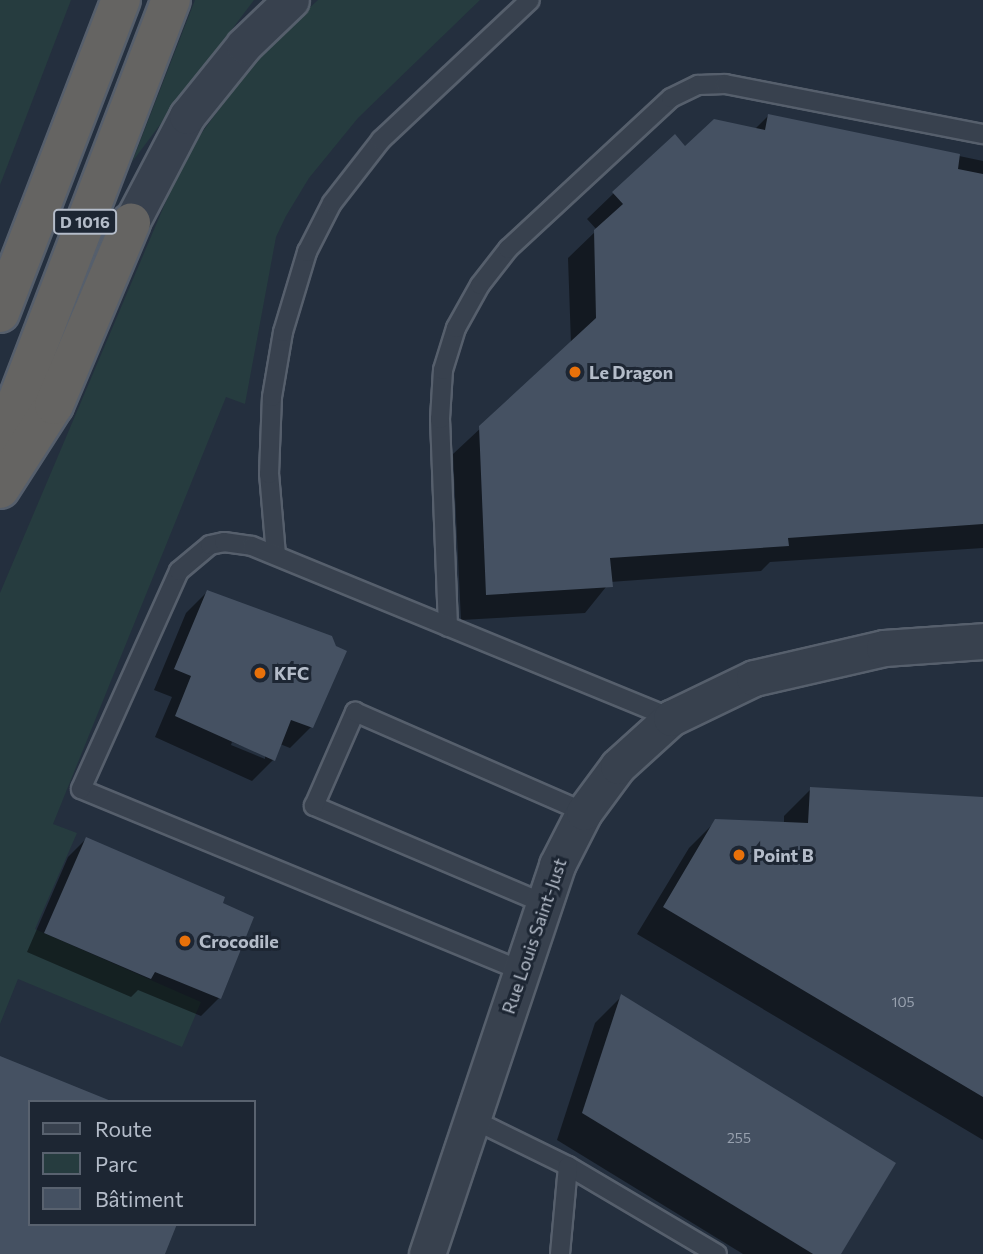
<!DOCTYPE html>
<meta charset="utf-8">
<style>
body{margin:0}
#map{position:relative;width:983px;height:1254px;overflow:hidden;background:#242f3e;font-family:Commissioner,sans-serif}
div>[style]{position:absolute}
.green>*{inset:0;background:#263c3f}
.shadow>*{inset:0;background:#0007}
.building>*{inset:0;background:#455162}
.roads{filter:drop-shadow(2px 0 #565f6c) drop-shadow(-2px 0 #565f6c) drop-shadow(0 2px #565f6c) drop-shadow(0 -2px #565f6c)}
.service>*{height:18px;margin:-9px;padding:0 9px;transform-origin:9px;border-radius:9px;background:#38414e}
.minor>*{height:35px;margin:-17.5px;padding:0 17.5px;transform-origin:17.5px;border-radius:17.5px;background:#38414e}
.trunk>*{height:38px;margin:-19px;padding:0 19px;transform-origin:19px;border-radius:19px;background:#656462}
.dots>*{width:19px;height:19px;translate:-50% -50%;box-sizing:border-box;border:4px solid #1d2633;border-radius:50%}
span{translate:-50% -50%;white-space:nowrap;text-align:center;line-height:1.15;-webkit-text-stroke:6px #1d2633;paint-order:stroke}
.number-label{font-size:14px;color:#98a1af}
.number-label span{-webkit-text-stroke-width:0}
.shield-label span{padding:2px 5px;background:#1d2633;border:2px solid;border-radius:5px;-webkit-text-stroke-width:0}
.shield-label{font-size:16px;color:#b4bcc9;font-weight:700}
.poi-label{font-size:18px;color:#b4bcc9;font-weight:700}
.left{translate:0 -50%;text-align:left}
.street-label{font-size:18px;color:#b4bcc9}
.legend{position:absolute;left:28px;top:1100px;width:228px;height:126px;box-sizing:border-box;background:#1d2633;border:2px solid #59626f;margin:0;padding:9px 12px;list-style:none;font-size:21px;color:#b4bcc9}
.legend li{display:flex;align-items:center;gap:14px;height:35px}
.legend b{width:35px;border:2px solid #59626f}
</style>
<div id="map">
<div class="green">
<div style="clip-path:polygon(0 0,71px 0,0 185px)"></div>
<div style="clip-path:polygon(195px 0,254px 0,132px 162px)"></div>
<div style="clip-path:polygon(318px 0,480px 0,358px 118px,309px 178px,286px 216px,276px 237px,245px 404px,226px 397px,53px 824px,77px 833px,35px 929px,201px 1002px,182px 1047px,18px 979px,0 1024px,0 593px,186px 154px,260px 54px)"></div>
</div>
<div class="shadow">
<div style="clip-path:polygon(768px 116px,983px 161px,983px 548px,770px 562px,761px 571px,610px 582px,585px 613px,461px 620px,453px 454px,571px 344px,568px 258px,597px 230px,587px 219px,614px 193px,684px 149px,755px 129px)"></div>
<div style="clip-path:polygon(evenodd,207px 592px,335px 647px,311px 727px,290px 748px,280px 744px,273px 760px,252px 781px,155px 737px,172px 697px,154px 690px,186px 613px,207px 592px,232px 742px,265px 755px,265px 759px,231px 745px,232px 742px)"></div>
<div style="clip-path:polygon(811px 789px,983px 798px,983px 1140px,637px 934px,689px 848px,716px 821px,784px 824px,784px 816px)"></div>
<div style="clip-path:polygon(86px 839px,219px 998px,201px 1016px,138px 990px,131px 997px,27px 952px,68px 857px)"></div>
<div style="clip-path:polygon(621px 997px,839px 1254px,743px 1254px,557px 1140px,595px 1023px)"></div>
</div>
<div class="building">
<div style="clip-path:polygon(768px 114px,960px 154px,958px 169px,983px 174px,983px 524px,788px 538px,789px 546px,610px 558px,613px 587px,486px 595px,479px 426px,596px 318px,594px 230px,623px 204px,612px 192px,675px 134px,685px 146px,714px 119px,765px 130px)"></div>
<div style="clip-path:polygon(207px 590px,332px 636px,336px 646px,347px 651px,313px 728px,291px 720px,275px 761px,175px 716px,191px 676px,174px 669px)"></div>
<div style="clip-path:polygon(810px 787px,983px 797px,983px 1097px,663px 907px,715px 819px,808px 823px)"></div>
<div style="clip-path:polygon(86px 837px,225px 897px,223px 903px,254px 917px,221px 999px,155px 972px,151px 979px,44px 933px)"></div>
<div style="clip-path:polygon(621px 994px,896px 1163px,841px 1254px,813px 1254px,582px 1113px)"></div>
<div style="clip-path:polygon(0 1056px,111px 1101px,30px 1102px,30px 1224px,177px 1224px,165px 1254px,0 1254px)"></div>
</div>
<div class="roads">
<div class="service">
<div style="left:276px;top:555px;width:81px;rotate:-94.9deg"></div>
<div style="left:269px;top:474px;width:77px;rotate:-87.8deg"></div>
<div style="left:272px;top:397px;width:66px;rotate:-80.4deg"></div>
<div style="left:283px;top:332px;width:84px;rotate:-73.3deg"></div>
<div style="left:307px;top:252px;width:55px;rotate:-63deg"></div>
<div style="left:332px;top:203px;width:80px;rotate:-52.1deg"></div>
<div style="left:381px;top:140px;width:204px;rotate:-43.2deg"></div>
<div style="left:448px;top:627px;width:208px;rotate:-92.2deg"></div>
<div style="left:440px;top:419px;width:49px;rotate:-86.5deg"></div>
<div style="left:443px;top:370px;width:44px;rotate:-72.8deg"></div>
<div style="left:456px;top:328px;width:49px;rotate:-60.8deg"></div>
<div style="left:480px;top:285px;width:46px;rotate:-52.1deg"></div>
<div style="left:508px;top:249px;width:222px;rotate:-42.8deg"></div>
<div style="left:671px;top:98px;width:30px;rotate:-26deg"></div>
<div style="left:698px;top:85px;width:27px;rotate:-2deg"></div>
<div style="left:725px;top:84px;width:263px;rotate:11deg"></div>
<div style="left:543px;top:903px;width:249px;rotate:-157deg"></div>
<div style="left:314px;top:806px;width:103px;rotate:-66.4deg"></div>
<div style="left:355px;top:712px;width:250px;rotate:23.6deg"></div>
<div style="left:522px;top:971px;width:477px;rotate:-157.6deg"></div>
<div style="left:81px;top:789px;width:239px;rotate:-65.8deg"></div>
<div style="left:179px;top:571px;width:40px;rotate:-40deg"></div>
<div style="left:210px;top:545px;width:14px;rotate:-12deg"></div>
<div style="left:224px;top:542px;width:28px;rotate:8deg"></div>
<div style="left:252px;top:546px;width:453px;rotate:22.3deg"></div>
<div style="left:472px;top:1119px;width:107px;rotate:26.1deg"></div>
<div style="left:568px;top:1166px;width:173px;rotate:30.6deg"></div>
<div style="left:560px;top:1254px;width:88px;rotate:-84.8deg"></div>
</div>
<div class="minor">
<div style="left:131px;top:223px;width:121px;rotate:-62.4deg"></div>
<div style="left:187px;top:116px;width:91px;rotate:-51.2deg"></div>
<div style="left:244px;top:45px;width:65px;rotate:-43.8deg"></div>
<div style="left:427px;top:1254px;width:410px;rotate:-71.5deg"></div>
<div style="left:557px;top:865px;width:59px;rotate:-63deg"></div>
<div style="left:584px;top:812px;width:57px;rotate:-53.5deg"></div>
<div style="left:618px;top:766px;width:72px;rotate:-42.2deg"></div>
<div style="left:671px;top:718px;width:92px;rotate:-25.7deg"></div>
<div style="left:754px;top:678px;width:133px;rotate:-13deg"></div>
<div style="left:884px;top:648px;width:99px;rotate:-4deg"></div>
</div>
<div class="trunk">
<div style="left:0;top:313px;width:336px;rotate:-68.9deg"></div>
<div style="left:0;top:445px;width:477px;rotate:-69deg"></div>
<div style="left:0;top:489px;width:100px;rotate:-57.3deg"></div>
<div style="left:54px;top:405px;width:198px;rotate:-67.1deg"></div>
</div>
</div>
<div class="dots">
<div style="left:575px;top:372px;background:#e8710a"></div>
<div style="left:260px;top:673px;background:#e8710a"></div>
<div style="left:739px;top:855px;background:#e8710a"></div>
<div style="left:185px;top:941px;background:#e8710a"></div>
</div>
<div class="number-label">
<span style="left:903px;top:1002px">105</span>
<span style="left:739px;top:1138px">255</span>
</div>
<div class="shield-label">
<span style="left:85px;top:222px">D 1016</span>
</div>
<div class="poi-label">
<span class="left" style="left:589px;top:372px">Le Dragon</span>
<span class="left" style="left:274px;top:673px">KFC</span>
<span class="left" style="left:753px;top:855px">Point B</span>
<span class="left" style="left:199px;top:941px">Crocodile</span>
</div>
<div class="street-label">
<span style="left:534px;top:936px;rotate:-71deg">Rue Louis Saint-Just</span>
</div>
<ul class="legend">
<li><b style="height:9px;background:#38414e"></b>Route</li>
<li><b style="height:19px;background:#263c3f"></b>Parc</li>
<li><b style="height:19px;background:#455162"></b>Bâtiment</li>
</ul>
</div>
